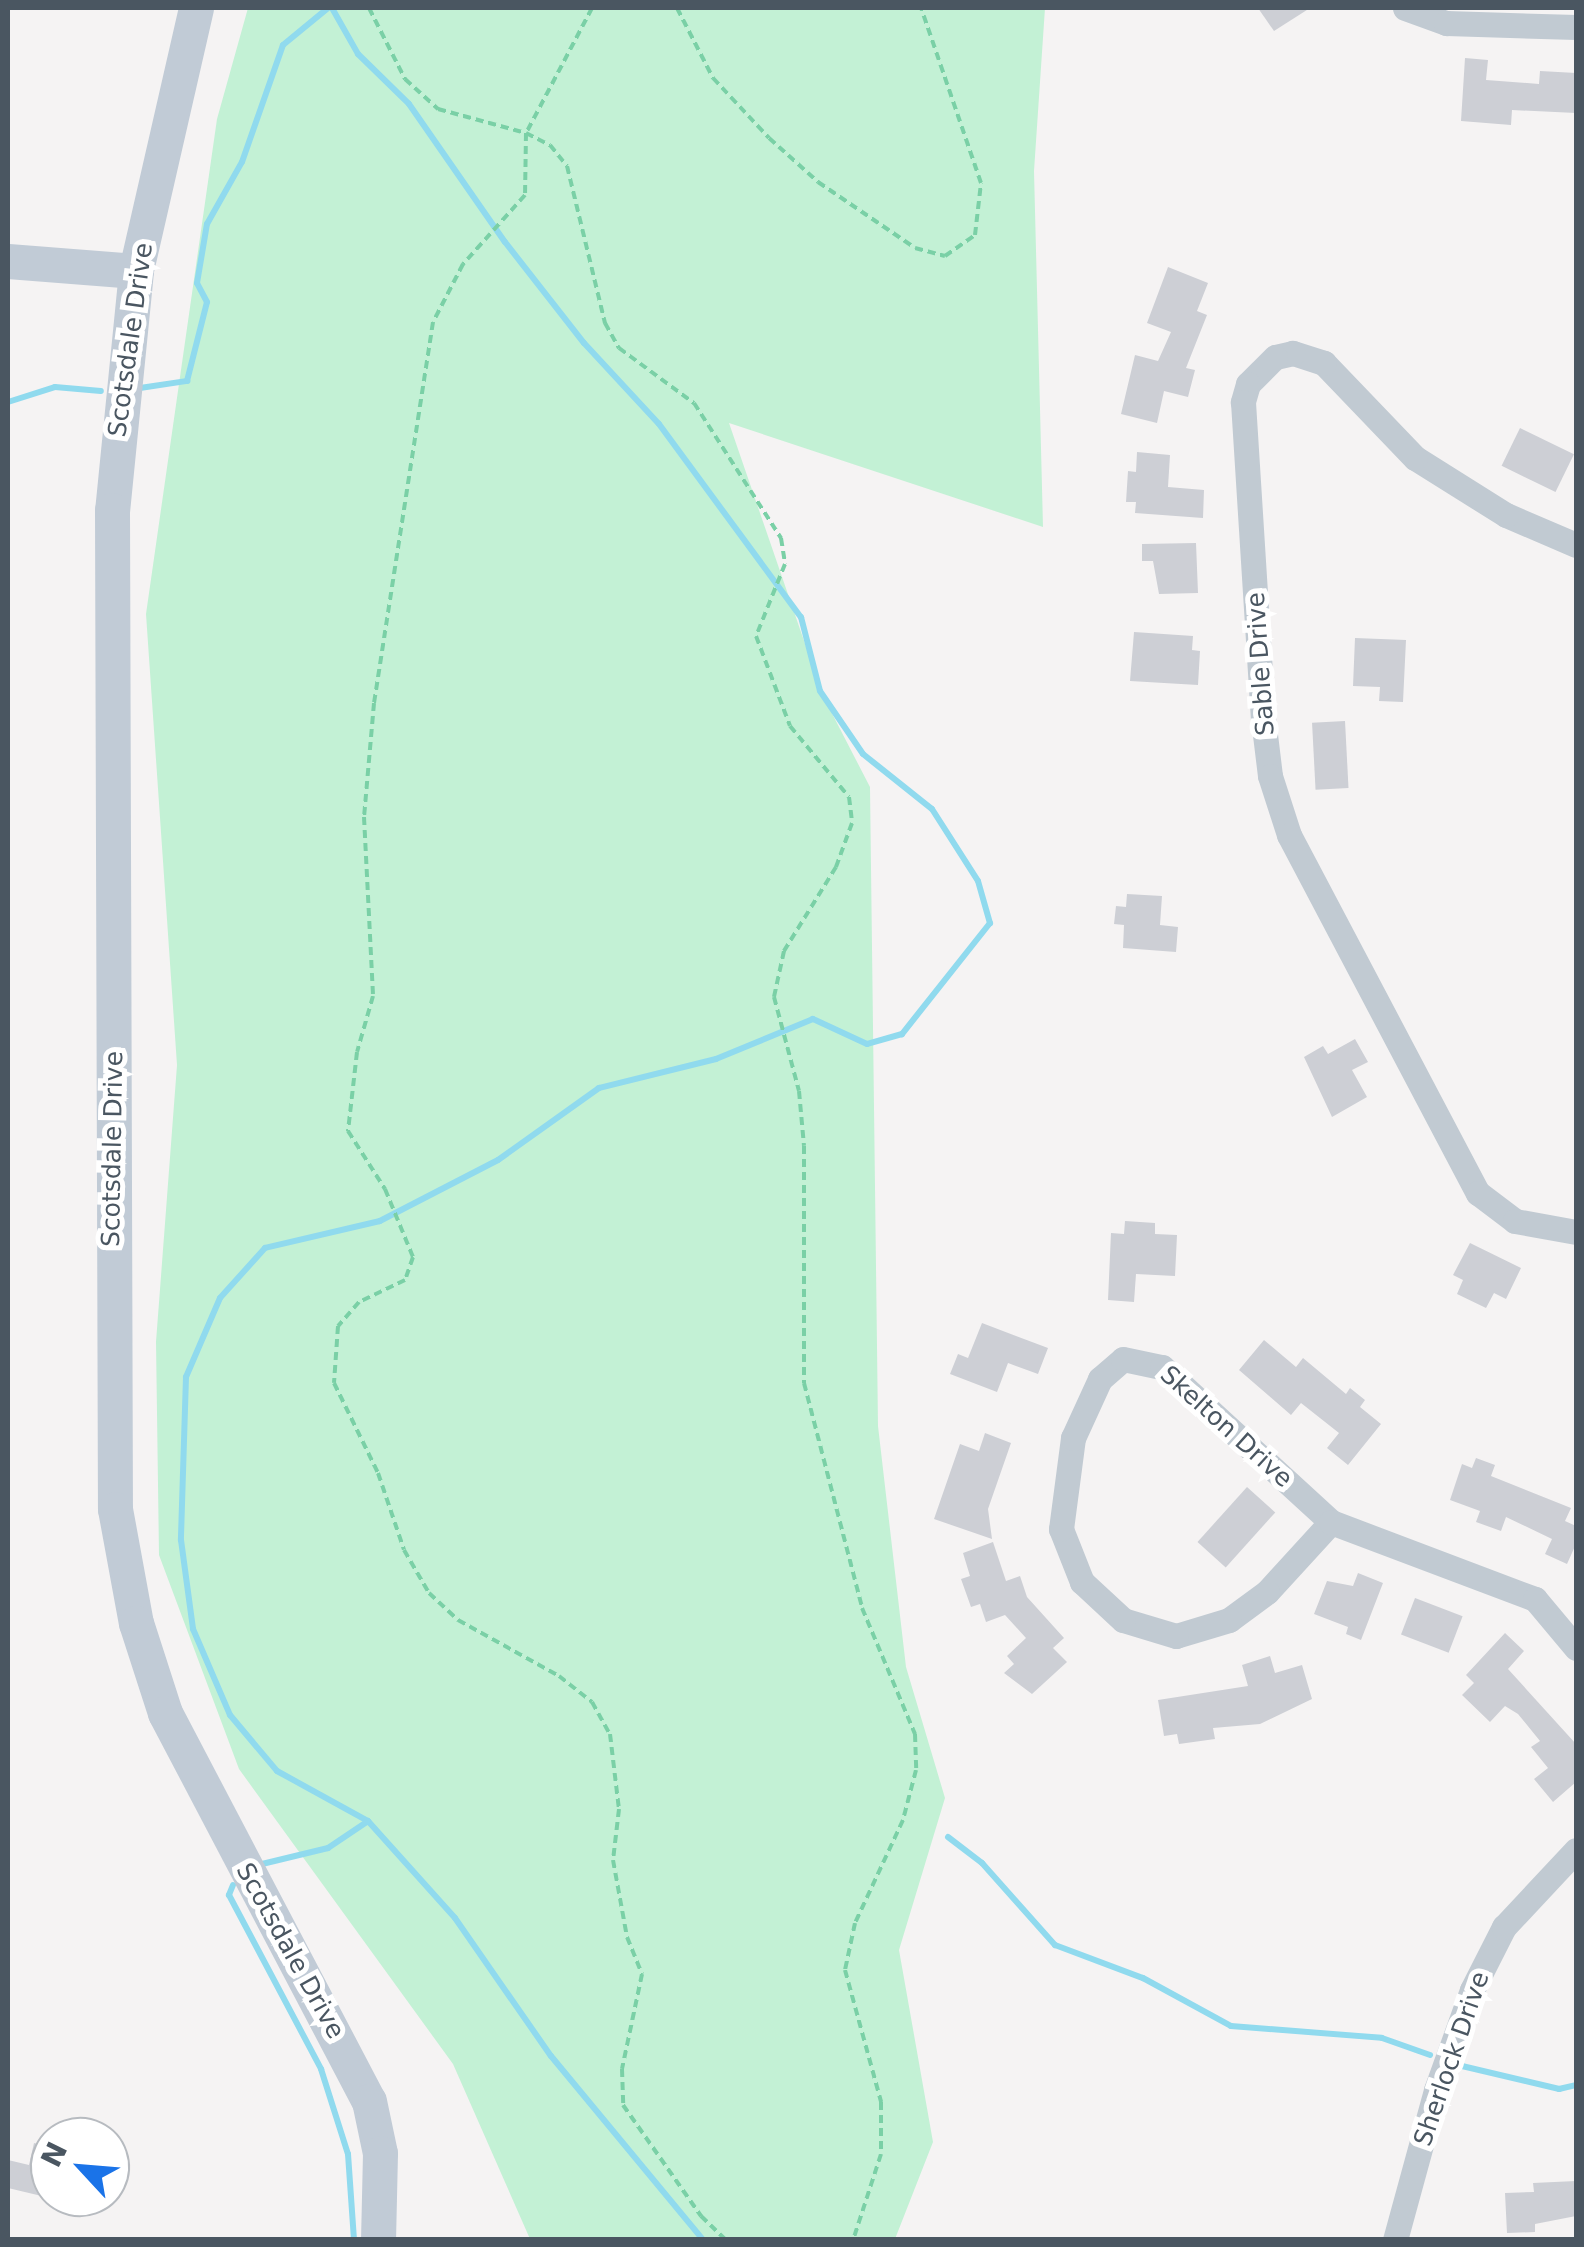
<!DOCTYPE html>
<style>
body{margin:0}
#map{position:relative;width:1584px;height:2247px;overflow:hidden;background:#f5f3f3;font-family:"DejaVu Sans",sans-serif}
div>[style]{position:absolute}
.green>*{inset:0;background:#c3f1d5}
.stream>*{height:6px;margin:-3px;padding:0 3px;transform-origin:3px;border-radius:3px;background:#90daee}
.building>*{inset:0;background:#cdcfd5;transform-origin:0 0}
.path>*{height:4px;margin-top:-2px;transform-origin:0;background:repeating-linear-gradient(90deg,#7ad0a6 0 8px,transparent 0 13px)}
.street>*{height:25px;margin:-12.5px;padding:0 12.5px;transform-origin:12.5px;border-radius:12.5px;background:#c1cad2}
.secondary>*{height:35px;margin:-17.5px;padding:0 17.5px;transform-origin:17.5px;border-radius:17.5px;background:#c1cbd6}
span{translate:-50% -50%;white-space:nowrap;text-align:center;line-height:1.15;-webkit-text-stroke:10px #fff;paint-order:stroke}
.street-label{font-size:25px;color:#4a5661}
.frame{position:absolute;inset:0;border:10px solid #4a5661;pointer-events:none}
.north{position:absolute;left:30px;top:2117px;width:100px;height:100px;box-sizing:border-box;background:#fff;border:2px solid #b7bbc0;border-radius:50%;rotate:296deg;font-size:28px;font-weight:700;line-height:40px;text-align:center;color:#4a5661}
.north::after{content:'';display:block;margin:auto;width:35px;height:45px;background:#1a73e8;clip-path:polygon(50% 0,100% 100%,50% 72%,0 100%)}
</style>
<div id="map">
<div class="green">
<div style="clip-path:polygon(248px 8px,1045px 8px,1034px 171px,1043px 527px,729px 423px,823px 696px,870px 787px,878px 1426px,906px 1667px,945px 1798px,899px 1950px,933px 2142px,895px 2239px,530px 2239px,453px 2064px,239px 1769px,159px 1555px,156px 1342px,177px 1065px,146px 614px,217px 119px)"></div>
</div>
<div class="stream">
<div style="left:332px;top:8px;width:53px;rotate:60.5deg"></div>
<div style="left:358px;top:54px;width:71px;rotate:44.4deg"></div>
<div style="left:409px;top:104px;width:168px;rotate:55.2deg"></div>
<div style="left:505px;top:242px;width:128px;rotate:52deg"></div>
<div style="left:584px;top:343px;width:110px;rotate:47.2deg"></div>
<div style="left:659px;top:424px;width:240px;rotate:53.7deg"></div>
<div style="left:801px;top:617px;width:76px;rotate:75.6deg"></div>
<div style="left:820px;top:691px;width:76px;rotate:55.7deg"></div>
<div style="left:863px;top:754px;width:88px;rotate:38.6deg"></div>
<div style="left:932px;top:809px;width:85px;rotate:57.4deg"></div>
<div style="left:978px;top:881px;width:44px;rotate:74.1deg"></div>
<div style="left:990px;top:923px;width:142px;rotate:128.4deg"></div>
<div style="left:902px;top:1034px;width:36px;rotate:164deg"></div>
<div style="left:867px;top:1044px;width:60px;rotate:-155.2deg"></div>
<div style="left:813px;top:1019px;width:105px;rotate:157.6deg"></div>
<div style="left:716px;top:1059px;width:121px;rotate:166.1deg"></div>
<div style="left:599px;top:1088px;width:124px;rotate:144.5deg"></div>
<div style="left:498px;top:1160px;width:133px;rotate:152.7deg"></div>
<div style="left:380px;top:1221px;width:118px;rotate:166.8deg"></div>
<div style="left:265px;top:1248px;width:67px;rotate:132deg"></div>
<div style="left:220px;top:1298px;width:86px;rotate:113.3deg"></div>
<div style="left:186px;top:1377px;width:163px;rotate:91.8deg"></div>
<div style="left:181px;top:1540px;width:90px;rotate:82.3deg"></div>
<div style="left:193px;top:1629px;width:94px;rotate:66.7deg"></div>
<div style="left:230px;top:1715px;width:73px;rotate:50deg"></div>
<div style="left:277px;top:1771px;width:104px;rotate:28.8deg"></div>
<div style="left:368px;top:1821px;width:130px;rotate:48.1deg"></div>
<div style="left:455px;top:1918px;width:168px;rotate:55.2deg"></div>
<div style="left:551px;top:2056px;width:239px;rotate:50.4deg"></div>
<div style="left:140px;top:388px;width:48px;rotate:-8.5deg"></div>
<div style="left:187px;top:381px;width:81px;rotate:-75.8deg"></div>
<div style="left:207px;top:302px;width:21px;rotate:-118deg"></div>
<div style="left:197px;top:283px;width:60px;rotate:-80.4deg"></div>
<div style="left:207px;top:224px;width:71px;rotate:-60.6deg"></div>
<div style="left:242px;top:162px;width:124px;rotate:-70.7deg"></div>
<div style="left:283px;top:45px;width:58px;rotate:-39.4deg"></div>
<div style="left:8px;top:402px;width:49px;rotate:-17.7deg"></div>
<div style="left:55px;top:387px;width:46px;rotate:5deg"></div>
<div style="left:948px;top:1837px;width:43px;rotate:37.4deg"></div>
<div style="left:982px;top:1863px;width:110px;rotate:48.3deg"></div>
<div style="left:1055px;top:1945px;width:94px;rotate:20.6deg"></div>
<div style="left:1143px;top:1978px;width:100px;rotate:28.6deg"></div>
<div style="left:1231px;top:2026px;width:151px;rotate:4.5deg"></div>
<div style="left:1382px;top:2038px;width:51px;rotate:19.5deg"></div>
<div style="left:262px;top:1864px;width:68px;rotate:-13.6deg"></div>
<div style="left:328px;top:1848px;width:48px;rotate:-34deg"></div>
<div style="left:233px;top:1885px;width:11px;rotate:112deg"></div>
<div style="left:229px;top:1895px;width:197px;rotate:62.1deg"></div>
<div style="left:321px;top:2069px;width:89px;rotate:72.4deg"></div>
<div style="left:348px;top:2154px;width:86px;rotate:86deg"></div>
<div style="left:1462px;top:2066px;width:100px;rotate:13.3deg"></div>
<div style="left:1559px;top:2089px;width:17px;rotate:-13deg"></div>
</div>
<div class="building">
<div style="clip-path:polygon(1258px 8px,1310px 8px,1274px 31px)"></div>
<div style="clip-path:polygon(1465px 58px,1488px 60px,1486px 80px,1539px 84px,1540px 71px,1576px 73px,1576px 113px,1512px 110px,1511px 125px,1461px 121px)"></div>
<div style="clip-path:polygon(1168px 267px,1208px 283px,1197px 311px,1207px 315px,1186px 368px,1195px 370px,1188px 397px,1164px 391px,1157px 423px,1121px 414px,1135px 355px,1158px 361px,1171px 332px,1147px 323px)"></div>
<div style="left:1520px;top:428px;width:60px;height:42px;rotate:26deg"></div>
<div style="clip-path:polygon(1137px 452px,1170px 455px,1168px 487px,1204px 490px,1203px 518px,1135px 513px,1136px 502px,1126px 502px,1128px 471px,1136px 472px)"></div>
<div style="clip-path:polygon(1196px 543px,1198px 593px,1159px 594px,1153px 561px,1142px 561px,1142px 544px)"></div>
<div style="clip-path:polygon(1134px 632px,1193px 636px,1192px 650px,1200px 651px,1198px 685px,1130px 681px)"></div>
<div style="clip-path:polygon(1355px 638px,1406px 640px,1403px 702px,1379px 701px,1380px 687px,1353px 686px)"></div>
<div style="left:1345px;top:721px;width:67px;height:33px;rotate:87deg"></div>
<div style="clip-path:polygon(1127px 894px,1162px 896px,1160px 925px,1178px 927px,1176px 952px,1123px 948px,1124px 925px,1114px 924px,1116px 906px,1126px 907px)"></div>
<div style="clip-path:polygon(1355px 1039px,1368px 1062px,1352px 1070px,1367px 1097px,1332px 1117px,1304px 1057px,1323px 1046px,1328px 1054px)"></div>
<div style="clip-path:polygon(1125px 1221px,1155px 1223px,1155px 1234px,1177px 1235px,1175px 1276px,1136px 1274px,1134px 1302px,1108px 1300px,1111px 1233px,1124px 1234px)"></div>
<div style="clip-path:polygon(1470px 1243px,1521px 1268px,1506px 1299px,1494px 1293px,1486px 1308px,1457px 1294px,1463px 1280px,1453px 1275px)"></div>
<div style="clip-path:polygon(982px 1323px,1048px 1348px,1038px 1374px,1008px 1363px,997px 1392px,950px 1374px,958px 1354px,968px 1358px)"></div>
<div style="clip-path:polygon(1264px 1340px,1296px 1367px,1303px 1358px,1346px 1394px,1350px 1388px,1365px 1400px,1360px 1407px,1381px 1424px,1348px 1465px,1327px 1448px,1339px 1433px,1301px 1403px,1291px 1415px,1239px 1370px)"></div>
<div style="clip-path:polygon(985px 1433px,1011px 1443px,988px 1509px,992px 1539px,934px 1519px,960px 1444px,979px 1451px)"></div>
<div style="clip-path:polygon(1476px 1458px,1495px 1465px,1491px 1476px,1571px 1508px,1565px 1521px,1576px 1526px,1576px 1544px,1567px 1564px,1545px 1554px,1552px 1539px,1506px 1517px,1501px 1531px,1476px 1522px,1480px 1511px,1450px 1500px,1462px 1464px,1472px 1468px)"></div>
<div style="left:1247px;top:1487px;width:38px;height:74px;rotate:42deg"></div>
<div style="clip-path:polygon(993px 1542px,1006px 1581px,1020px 1576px,1027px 1597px,1064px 1638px,1053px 1648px,1067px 1662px,1032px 1694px,1004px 1673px,1014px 1664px,1007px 1656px,1026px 1638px,1005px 1615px,986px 1622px,980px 1604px,971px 1607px,961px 1579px,970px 1576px,963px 1553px)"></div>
<div style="clip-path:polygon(1358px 1573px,1383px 1583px,1361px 1640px,1346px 1634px,1348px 1627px,1314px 1614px,1327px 1581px,1353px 1586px)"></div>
<div style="left:1415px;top:1598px;width:51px;height:39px;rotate:21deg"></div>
<div style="clip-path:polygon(1505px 1633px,1524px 1651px,1508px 1669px,1576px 1744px,1576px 1782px,1553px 1802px,1534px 1779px,1548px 1768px,1531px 1747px,1540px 1741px,1518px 1714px,1505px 1706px,1490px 1722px,1462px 1695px,1474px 1683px,1466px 1675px)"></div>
<div style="clip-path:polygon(1270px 1656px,1275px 1673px,1302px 1665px,1312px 1699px,1260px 1724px,1213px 1728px,1215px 1739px,1179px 1744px,1177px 1734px,1164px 1736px,1158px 1700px,1248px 1686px,1242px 1665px)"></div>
<div style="clip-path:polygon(34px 2143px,50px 2147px,50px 2198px,8px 2188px,8px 2160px,29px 2165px)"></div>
<div style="clip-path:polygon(1576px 2181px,1576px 2216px,1535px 2224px,1535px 2232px,1507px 2233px,1505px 2193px,1534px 2192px,1533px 2183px)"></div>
</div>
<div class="path">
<div style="left:369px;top:8px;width:80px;rotate:63.1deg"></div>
<div style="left:405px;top:79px;width:45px;rotate:42.3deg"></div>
<div style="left:438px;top:109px;width:91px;rotate:15.3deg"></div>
<div style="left:526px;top:133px;width:27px;rotate:27deg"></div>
<div style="left:550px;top:145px;width:27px;rotate:51deg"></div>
<div style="left:567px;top:166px;width:162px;rotate:76.4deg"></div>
<div style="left:605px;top:323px;width:29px;rotate:61deg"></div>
<div style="left:619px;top:348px;width:93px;rotate:36.3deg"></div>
<div style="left:694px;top:403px;width:161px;rotate:57.2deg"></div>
<div style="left:781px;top:538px;width:26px;rotate:81deg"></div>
<div style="left:785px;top:564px;width:78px;rotate:111.9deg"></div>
<div style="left:756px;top:636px;width:96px;rotate:69.3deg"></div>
<div style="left:790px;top:726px;width:92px;rotate:50.3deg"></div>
<div style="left:849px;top:797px;width:26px;rotate:83deg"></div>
<div style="left:852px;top:823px;width:47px;rotate:110deg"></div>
<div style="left:836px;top:867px;width:99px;rotate:121.8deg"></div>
<div style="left:784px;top:951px;width:47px;rotate:102.3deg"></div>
<div style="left:774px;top:997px;width:97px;rotate:75.1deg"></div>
<div style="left:799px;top:1091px;width:55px;rotate:84.8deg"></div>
<div style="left:804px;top:1146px;width:237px;rotate:90deg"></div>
<div style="left:804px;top:1383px;width:232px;rotate:75.5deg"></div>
<div style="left:862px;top:1608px;width:137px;rotate:67.2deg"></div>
<div style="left:915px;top:1734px;width:36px;rotate:88deg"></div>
<div style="left:916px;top:1770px;width:52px;rotate:104.6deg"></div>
<div style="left:903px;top:1820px;width:114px;rotate:115deg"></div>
<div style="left:855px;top:1923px;width:48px;rotate:102deg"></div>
<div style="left:845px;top:1970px;width:137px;rotate:74.7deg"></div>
<div style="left:881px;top:2102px;width:52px;rotate:90deg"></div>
<div style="left:881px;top:2154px;width:90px;rotate:108deg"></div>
<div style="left:592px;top:8px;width:141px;rotate:117.8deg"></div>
<div style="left:526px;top:133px;width:62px;rotate:90.9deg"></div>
<div style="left:525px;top:195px;width:93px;rotate:131.9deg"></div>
<div style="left:463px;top:264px;width:65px;rotate:117.3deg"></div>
<div style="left:433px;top:322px;width:386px;rotate:98.8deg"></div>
<div style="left:374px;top:703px;width:114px;rotate:95deg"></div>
<div style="left:364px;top:817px;width:179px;rotate:87.1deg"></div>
<div style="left:373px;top:996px;width:58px;rotate:105.9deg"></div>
<div style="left:357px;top:1052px;width:80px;rotate:96.5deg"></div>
<div style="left:348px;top:1131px;width:69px;rotate:57.5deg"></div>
<div style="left:385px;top:1189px;width:74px;rotate:67.6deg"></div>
<div style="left:413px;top:1257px;width:24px;rotate:109deg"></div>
<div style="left:405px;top:1280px;width:51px;rotate:154.4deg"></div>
<div style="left:359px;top:1302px;width:32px;rotate:131deg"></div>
<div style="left:338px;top:1326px;width:57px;rotate:94deg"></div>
<div style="left:334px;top:1383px;width:100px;rotate:63.9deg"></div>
<div style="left:378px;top:1473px;width:81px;rotate:71.3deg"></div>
<div style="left:404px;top:1550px;width:50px;rotate:59.8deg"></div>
<div style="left:429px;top:1593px;width:40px;rotate:43deg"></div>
<div style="left:458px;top:1620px;width:115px;rotate:29deg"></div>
<div style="left:559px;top:1676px;width:42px;rotate:38.2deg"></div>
<div style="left:592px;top:1702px;width:37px;rotate:61deg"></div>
<div style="left:610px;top:1734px;width:76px;rotate:83.2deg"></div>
<div style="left:619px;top:1809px;width:51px;rotate:96.7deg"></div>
<div style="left:613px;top:1860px;width:78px;rotate:79.7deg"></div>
<div style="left:627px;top:1937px;width:40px;rotate:68deg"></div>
<div style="left:642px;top:1974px;width:97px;rotate:101.9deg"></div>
<div style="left:622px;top:2069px;width:36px;rotate:88deg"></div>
<div style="left:623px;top:2105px;width:136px;rotate:54.9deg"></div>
<div style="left:701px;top:2216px;width:35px;rotate:44deg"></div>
<div style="left:677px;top:8px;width:79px;rotate:62.8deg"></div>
<div style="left:713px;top:78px;width:82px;rotate:47deg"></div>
<div style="left:769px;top:138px;width:66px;rotate:41.9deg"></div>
<div style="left:818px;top:182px;width:117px;rotate:34.2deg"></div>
<div style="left:915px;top:248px;width:31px;rotate:15deg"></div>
<div style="left:945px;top:256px;width:37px;rotate:-35deg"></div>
<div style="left:975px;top:235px;width:52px;rotate:-83.4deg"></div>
<div style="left:981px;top:183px;width:185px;rotate:-108.9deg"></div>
</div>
<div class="street">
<div style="left:1405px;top:8px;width:44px;rotate:20.1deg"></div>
<div style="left:1446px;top:23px;width:130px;rotate:1.8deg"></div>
<div style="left:1576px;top:545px;width:76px;rotate:-156.8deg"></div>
<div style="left:1506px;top:515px;width:107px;rotate:-147.9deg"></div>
<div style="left:1415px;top:458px;width:132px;rotate:-133.8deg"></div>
<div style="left:1324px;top:363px;width:33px;rotate:-162deg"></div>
<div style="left:1293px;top:353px;width:18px;rotate:167deg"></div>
<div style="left:1275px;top:357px;width:38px;rotate:135deg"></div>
<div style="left:1248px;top:384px;width:19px;rotate:106deg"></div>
<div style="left:1243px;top:402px;width:317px;rotate:86.4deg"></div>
<div style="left:1263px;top:718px;width:58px;rotate:83.1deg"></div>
<div style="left:1270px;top:776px;width:62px;rotate:72.1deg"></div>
<div style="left:1289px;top:835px;width:405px;rotate:62.2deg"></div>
<div style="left:1478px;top:1193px;width:46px;rotate:37.1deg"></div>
<div style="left:1515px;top:1221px;width:62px;rotate:10.2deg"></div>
<div style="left:1331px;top:1522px;width:95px;rotate:132.4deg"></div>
<div style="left:1267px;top:1592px;width:47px;rotate:143.6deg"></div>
<div style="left:1229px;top:1620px;width:55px;rotate:163.2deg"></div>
<div style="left:1176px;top:1636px;width:55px;rotate:-163.2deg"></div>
<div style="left:1123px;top:1620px;width:56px;rotate:-137.2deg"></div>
<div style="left:1082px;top:1582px;width:57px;rotate:-111.6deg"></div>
<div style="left:1061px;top:1529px;width:92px;rotate:-82.5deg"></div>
<div style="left:1073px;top:1438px;width:65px;rotate:-65.4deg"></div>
<div style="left:1100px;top:1379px;width:30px;rotate:-41deg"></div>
<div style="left:1123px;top:1359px;width:40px;rotate:12deg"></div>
<div style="left:1162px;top:1367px;width:229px;rotate:42.5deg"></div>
<div style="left:1331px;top:1522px;width:218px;rotate:20.7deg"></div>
<div style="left:1535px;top:1599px;width:64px;rotate:50.1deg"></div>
<div style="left:1395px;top:2240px;width:156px;rotate:-74.7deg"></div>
<div style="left:1436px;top:2090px;width:106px;rotate:-70.2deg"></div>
<div style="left:1472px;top:1990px;width:71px;rotate:-63.1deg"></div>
<div style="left:1504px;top:1927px;width:105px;rotate:-46.9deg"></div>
</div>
<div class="secondary">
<div style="left:196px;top:8px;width:270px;rotate:102.9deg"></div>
<div style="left:136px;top:271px;width:240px;rotate:95.7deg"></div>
<div style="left:112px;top:510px;width:999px;rotate:89.83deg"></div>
<div style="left:115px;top:1509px;width:116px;rotate:79.6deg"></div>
<div style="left:136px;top:1623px;width:95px;rotate:72.1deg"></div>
<div style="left:165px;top:1713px;width:438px;rotate:62.3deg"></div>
<div style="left:369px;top:2101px;width:53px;rotate:78.1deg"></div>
<div style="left:380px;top:2153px;width:87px;rotate:91.3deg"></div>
<div style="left:8px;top:261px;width:128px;rotate:4.5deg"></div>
</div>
<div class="street-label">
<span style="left:131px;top:340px;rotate:-82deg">Scotsdale Drive</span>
<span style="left:1261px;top:664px;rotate:-94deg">Sable Drive</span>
<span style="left:113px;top:1149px;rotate:-89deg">Scotsdale Drive</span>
<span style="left:1226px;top:1427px;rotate:42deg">Skelton Drive</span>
<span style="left:290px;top:1951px;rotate:61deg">Scotsdale Drive</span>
<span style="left:1452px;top:2059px;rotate:-71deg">Sherlock Drive</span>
</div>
<div class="frame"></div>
<div class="north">N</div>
</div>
